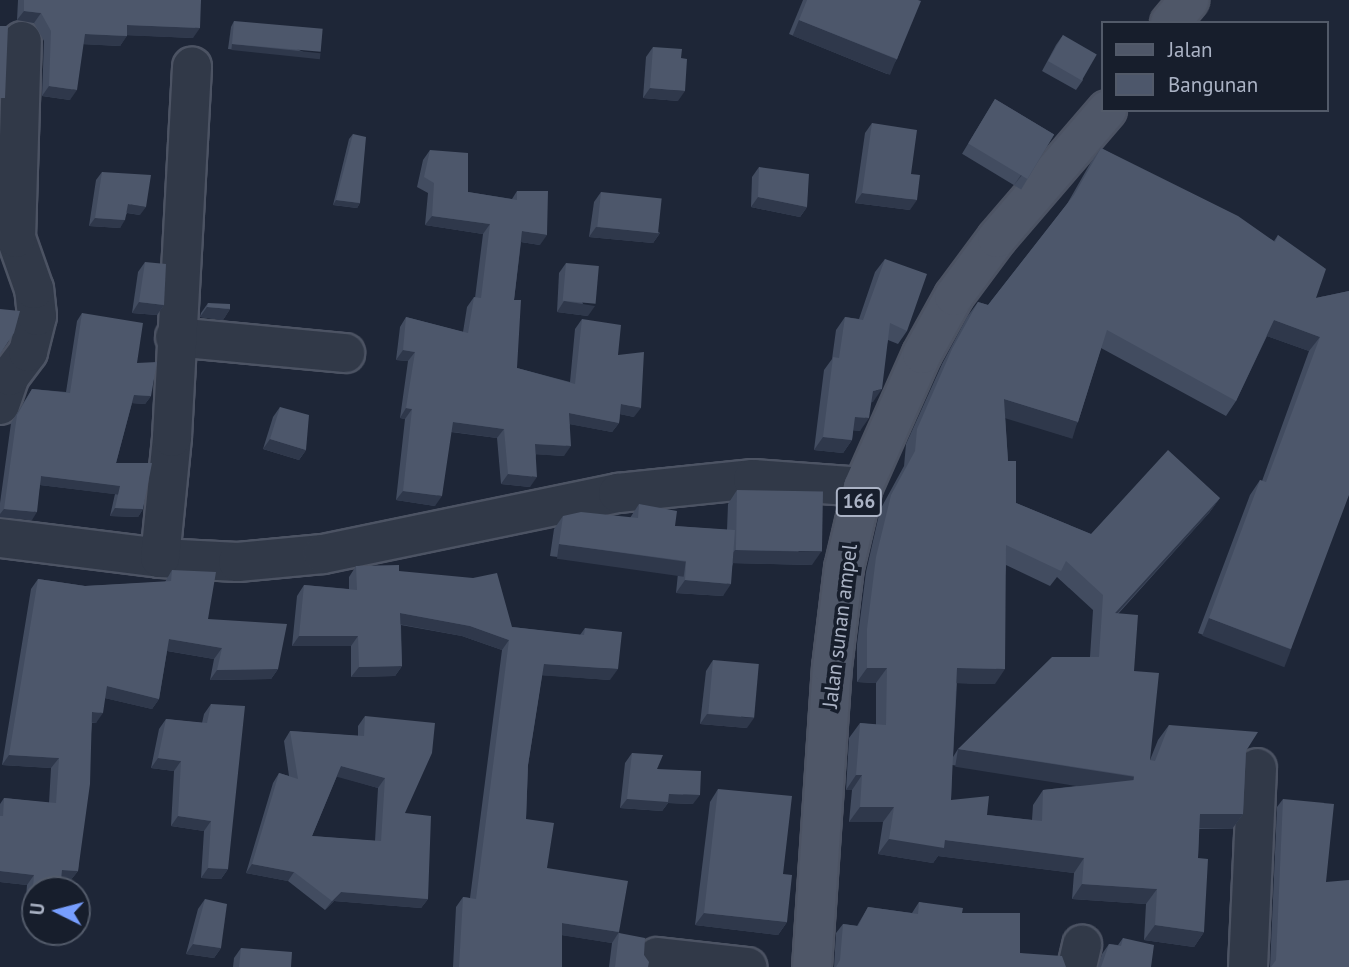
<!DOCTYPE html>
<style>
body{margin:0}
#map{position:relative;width:1349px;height:967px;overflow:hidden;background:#1e2637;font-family:"PT Sans",sans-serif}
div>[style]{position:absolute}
.roads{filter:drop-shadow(2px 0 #4c5363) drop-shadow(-2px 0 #4c5363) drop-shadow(0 2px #4c5363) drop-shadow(0 -2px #4c5363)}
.minor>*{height:38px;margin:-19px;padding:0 19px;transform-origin:19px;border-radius:19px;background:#313948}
.major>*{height:38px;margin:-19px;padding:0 19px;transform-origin:19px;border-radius:19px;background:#4f5768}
.wall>*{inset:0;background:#424c60;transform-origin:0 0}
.shaded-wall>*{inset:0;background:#2f384b;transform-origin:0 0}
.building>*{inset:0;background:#4d576b;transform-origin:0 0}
span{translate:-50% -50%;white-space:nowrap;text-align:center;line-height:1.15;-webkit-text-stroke:7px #171e2c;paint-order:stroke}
.shield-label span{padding:2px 5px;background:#171e2c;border:2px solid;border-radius:5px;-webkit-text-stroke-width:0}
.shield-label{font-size:19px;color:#abb3c5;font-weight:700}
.street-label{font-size:21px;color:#abb3c5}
.legend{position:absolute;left:1101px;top:21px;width:228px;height:91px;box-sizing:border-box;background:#171e2c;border:2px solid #525a69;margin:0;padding:9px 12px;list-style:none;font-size:21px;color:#abb3c5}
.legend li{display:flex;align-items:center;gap:14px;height:35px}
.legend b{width:35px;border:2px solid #525a69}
.north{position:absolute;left:21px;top:876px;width:70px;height:70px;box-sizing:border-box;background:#171e2c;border:2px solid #525a69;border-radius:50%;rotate:276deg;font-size:19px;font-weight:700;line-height:28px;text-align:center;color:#abb3c5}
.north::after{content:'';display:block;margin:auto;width:24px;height:32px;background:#779efe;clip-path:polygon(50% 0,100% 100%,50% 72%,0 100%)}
</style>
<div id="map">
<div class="roads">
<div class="minor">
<div style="left:175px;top:337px;width:171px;rotate:5.4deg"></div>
<div style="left:0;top:405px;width:31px;rotate:-71deg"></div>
<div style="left:10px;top:376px;width:30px;rotate:-53deg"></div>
<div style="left:28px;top:352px;width:37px;rotate:-76deg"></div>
<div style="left:37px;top:316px;width:27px;rotate:-96deg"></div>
<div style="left:34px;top:289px;width:54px;rotate:-109.4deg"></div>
<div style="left:16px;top:238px;width:197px;rotate:-88.3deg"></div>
<div style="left:0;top:538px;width:161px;rotate:7.1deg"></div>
<div style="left:160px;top:558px;width:78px;rotate:2.9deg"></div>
<div style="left:238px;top:562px;width:85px;rotate:-5.4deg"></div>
<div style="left:323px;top:554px;width:301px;rotate:-11.7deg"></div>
<div style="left:618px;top:493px;width:136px;rotate:-5.9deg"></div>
<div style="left:753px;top:479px;width:110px;rotate:4.2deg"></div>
<div style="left:160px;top:558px;width:122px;rotate:-84.3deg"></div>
<div style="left:172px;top:437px;width:371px;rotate:-86.9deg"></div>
<div style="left:657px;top:957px;width:91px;rotate:6.3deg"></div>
<div style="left:1077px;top:967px;width:23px;rotate:-77deg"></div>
<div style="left:1248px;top:967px;width:199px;rotate:-87.4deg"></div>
</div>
<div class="major">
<div style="left:1170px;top:23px;width:30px;rotate:-50deg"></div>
<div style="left:812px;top:967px;width:301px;rotate:-86.2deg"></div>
<div style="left:832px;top:667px;width:100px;rotate:-83.1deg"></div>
<div style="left:844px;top:568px;width:83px;rotate:-76.8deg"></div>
<div style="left:863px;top:487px;width:145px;rotate:-66.1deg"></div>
<div style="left:922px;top:354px;width:66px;rotate:-61.1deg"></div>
<div style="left:954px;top:296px;width:72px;rotate:-53.4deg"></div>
<div style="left:997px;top:238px;width:169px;rotate:-49.3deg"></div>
</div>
</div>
<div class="wall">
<div style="clip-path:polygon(18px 0,201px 0,193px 38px,127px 35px,120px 46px,83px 44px,70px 100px,42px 96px,44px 41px,34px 23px,17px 20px)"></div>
<div style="clip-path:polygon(803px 0,918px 0,897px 59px,887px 74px,789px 34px)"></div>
<div style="clip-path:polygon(234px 21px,317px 58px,228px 49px,231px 27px)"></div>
<div style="clip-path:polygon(1063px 35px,1083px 80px,1076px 90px,1042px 71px,1056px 45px)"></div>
<div style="clip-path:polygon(653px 47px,678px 101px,643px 98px,646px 57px)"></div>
<div style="left:995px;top:99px;width:69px;height:64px;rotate:31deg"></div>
<div style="clip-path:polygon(872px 123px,911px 174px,910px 210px,855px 203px,865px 133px)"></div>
<div style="clip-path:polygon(353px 134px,360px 203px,357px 208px,333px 205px,349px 139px)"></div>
<div style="clip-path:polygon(evenodd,1101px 148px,1274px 241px,1278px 235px,1316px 298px,1349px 291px,1291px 649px,1281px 664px,1198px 633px,1250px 495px,1260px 480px,1262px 481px,1309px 351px,1267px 336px,1236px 401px,1226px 416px,1101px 348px,1078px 422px,1068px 437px,1005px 417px,1008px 461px,1016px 503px,1091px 534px,1220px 498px,1209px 513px,1118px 614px,1134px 671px,1150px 760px,1158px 740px,1169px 725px,1246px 751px,1243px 814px,1232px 829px,1199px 829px,1198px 858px,1204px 932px,1194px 947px,1144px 940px,1146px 904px,1072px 899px,1074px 873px,938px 856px,933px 863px,878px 854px,883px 822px,849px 822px,852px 790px,846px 790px,849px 738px,860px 723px,876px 725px,876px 683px,857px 682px,857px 644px,866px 572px,880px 510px,904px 466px,906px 444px,942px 364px,967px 317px,978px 302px,988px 305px,1067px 204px,1091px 162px,1101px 148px,1006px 565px,1050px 586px,1057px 577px,1093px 610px,1090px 657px,958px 749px,953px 757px,957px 683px,995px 684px,1006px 565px,1101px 148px,952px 765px,1086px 785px,1043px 790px,1033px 805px,1032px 820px,987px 815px,951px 800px,952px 765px)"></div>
<div style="clip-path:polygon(430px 150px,468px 192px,512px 199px,517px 191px,540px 245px,521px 242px,514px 300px,517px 368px,570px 382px,575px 329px,582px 319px,618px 355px,634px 417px,620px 414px,619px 423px,612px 432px,570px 424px,564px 456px,536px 454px,530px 487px,501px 484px,497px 438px,451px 432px,435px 506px,396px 500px,405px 419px,400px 418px,408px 361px,396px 360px,400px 327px,406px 317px,463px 332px,467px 307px,474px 297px,475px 298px,483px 234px,425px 225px,428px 193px,417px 187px,423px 160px)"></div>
<div style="clip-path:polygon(759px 167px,807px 207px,800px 217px,751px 207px,752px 177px)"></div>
<div style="clip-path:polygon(102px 172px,140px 215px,127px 213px,120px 228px,89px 226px,96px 180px)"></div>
<div style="clip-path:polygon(601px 192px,660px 233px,653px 243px,589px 237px,594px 202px)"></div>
<div style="clip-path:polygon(885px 259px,907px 331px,898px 344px,888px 340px,873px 402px,871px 402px,860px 431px,853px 430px,852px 440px,843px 453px,814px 450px,824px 370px,832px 359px,836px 330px,845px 317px,859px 319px,875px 272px)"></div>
<div style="clip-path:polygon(145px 262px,164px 305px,157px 315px,132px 313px,138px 272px)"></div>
<div style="clip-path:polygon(566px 263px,588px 316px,557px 312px,559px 273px)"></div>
<div style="clip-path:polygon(208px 303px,230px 309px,223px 320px,200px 317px,201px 313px)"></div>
<div style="clip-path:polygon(82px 313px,137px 363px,151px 396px,145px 404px,132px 403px,116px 463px,143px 509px,138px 517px,110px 516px,115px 494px,40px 485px,32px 520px,0 517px,0 503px,11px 423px,32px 389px,66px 392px,77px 321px)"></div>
<div style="clip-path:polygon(280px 407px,306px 450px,299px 460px,263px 449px,273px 417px)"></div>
<div style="clip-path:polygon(737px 490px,812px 565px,733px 563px,723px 596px,676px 593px,678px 573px,550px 556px,554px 529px,563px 516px,630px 518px,639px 504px,675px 526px,727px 530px,728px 504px)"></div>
<div style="clip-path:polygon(356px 566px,399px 571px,512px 627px,580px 635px,585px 628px,610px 680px,542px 675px,528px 765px,526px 819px,547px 868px,644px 955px,648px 967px,609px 967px,612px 943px,562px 935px,562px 967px,453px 967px,456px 907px,463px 897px,470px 898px,502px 650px,462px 636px,401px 625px,402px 666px,395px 676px,351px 677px,351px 646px,292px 646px,297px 596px,304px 585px,349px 589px,349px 577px)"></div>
<div style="clip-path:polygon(172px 570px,208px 619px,278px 669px,271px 679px,210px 680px,214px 659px,167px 651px,159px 699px,152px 709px,105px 698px,96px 723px,92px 723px,78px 871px,70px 881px,61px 880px,26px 897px,27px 885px,0 882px,0 804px,4px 798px,49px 803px,51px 768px,2px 765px,31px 589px,38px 579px,85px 586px,165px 582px)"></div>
<div style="clip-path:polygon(713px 660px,747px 728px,700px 724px,706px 671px)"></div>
<div style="clip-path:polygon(211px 704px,228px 869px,221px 879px,201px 878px,204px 831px,171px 826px,174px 771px,151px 768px,159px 729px,166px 719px,202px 723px,204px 714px)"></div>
<div style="clip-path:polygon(evenodd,365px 716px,405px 813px,428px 899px,421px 908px,334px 901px,325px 910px,288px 881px,246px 873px,273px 783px,279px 773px,289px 776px,284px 741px,290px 731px,358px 736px,358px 726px,365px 716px,337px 776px,378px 788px,375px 841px,312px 836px,337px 776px)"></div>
<div style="clip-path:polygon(632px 753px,657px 769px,693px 804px,668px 803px,662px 811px,620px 808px,625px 763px)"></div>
<div style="clip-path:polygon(718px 789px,783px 874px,787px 922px,778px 935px,695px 925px,710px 802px)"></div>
<div style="clip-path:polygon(1283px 799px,1326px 882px,1349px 967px,1270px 967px,1277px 807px)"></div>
<div style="clip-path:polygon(205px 899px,221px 948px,214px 958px,186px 954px,198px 909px)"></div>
<div style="clip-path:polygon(919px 902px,962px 913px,1020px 953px,1066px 967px,834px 967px,836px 933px,843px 924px,857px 926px,868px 907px,912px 913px)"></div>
<div style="clip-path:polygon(1123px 938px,1151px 967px,1098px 967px,1102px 954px,1109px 944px,1118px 945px)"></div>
<div style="clip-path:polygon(241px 948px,291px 967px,233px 967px,234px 958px)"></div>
</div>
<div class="shaded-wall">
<div style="clip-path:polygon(24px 11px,41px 13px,34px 23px,17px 20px)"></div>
<div style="left:799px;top:20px;width:105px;height:17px;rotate:22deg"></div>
<div style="clip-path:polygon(127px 25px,200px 28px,193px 38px,120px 35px)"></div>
<div style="clip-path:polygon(85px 34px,127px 36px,120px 46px,78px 44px)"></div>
<div style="left:232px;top:44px;width:89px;height:6px;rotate:6deg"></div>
<div style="clip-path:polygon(49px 86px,77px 90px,70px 100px,42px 96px)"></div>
<div style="clip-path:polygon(650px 88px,685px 91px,678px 101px,643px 98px)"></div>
<div style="clip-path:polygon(1054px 134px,1047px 144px,1014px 185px,1021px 175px)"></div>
<div style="clip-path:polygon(862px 193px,917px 200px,910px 210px,855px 203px)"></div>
<div style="clip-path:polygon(758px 197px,807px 207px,800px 217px,751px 207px)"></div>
<div style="clip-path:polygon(336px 200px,360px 203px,357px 208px,333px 205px)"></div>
<div style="clip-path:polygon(128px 204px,146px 207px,140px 215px,122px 212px)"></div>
<div style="clip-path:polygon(432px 216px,490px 224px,483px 234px,425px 225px)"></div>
<div style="clip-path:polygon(95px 218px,125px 220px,120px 228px,89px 226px)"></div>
<div style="clip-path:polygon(596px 227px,660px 233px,653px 243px,589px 237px)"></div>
<div style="clip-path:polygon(522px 231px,547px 235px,540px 245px,515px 241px)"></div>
<div style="clip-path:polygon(564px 301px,595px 306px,588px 316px,557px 312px)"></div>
<div style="clip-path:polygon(139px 302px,164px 305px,157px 315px,132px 313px)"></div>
<div style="clip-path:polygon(207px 307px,230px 309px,223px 320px,200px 317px)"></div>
<div style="clip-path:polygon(1274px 320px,1320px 337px,1309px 351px,1264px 335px)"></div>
<div style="clip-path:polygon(403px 350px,415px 352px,408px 361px,396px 360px)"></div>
<div style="clip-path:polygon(882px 389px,873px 402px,864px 404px,873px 391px)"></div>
<div style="clip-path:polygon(134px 395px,151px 396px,145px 404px,129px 403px)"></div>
<div style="left:1004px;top:399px;width:77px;height:18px;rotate:17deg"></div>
<div style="clip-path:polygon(621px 404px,641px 408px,634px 417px,614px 413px)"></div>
<div style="clip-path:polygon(406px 408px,412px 409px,405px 419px,400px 418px)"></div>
<div style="clip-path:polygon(569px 413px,619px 423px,612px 432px,563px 423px)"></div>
<div style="clip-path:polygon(855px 417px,869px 418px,860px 431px,846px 430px)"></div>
<div style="clip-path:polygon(453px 422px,504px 429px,497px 438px,446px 431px)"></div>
<div style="clip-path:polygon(823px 437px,852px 440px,843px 453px,814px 450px)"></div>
<div style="clip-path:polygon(270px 439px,306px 450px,299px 460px,263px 449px)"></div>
<div style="clip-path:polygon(535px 444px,571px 446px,564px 456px,529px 454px)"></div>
<div style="clip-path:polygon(508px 474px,537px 477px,530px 487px,501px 484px)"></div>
<div style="left:41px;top:476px;width:80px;height:9px;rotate:7deg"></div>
<div style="clip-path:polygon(403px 491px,442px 496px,435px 506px,396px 500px)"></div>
<div style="clip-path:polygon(1220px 498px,1209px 513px,1104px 628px,1115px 613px)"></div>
<div style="clip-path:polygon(115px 508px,143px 509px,138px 517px,110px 516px)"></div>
<div style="clip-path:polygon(4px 509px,37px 512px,32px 520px,0 517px,0 514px)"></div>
<div style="left:559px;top:544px;width:128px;height:15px;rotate:8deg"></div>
<div style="clip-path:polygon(735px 550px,821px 552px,812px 565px,725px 563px)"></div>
<div style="clip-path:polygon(685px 580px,731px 584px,723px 596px,676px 593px)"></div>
<div style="clip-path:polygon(400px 613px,470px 626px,509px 640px,502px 650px,462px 636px,393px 623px)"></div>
<div style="left:1209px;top:618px;width:88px;height:19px;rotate:21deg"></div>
<div style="clip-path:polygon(299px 636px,358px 636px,351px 646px,292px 646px)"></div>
<div style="clip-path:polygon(169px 639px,222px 648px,214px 659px,162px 650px)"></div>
<div style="clip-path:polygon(544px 664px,618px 669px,610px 680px,536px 675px)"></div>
<div style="clip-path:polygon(402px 666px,395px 676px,351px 677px,359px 667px)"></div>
<div style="clip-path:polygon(867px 668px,887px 668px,876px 683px,857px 682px)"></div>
<div style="clip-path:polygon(957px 668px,1005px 669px,995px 684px,947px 683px)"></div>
<div style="clip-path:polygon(278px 669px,271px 679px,210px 680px,217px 670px)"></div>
<div style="clip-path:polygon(107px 686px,159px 699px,152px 709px,100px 697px)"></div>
<div style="clip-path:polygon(92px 712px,103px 713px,96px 723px,85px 722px)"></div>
<div style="clip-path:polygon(707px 714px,754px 718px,747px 728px,700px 724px)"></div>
<div style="left:958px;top:749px;width:178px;height:18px;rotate:9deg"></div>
<div style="clip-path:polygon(9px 755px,59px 758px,51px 768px,2px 765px)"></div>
<div style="clip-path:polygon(158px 758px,181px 761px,174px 771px,151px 768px)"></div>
<div style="clip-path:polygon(341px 766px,385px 778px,378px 788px,334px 776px)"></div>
<div style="clip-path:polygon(856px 775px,862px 775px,852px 790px,846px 790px)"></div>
<div style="clip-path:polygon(669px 794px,700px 795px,693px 804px,668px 803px,662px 811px,620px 808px,627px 799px)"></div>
<div style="clip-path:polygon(860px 807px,894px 807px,883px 822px,849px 822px)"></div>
<div style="clip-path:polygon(1200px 814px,1243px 814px,1232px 829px,1190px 828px)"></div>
<div style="clip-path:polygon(178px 816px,211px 821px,204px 831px,171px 826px)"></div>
<div style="clip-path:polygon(889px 839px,945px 840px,1084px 858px,1074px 873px,938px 856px,933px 863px,878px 854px)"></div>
<div style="clip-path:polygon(252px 864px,294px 872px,288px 881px,246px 873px)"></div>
<div style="clip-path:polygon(208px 868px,228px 869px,221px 879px,201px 878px)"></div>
<div style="clip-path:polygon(62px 870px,78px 871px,70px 881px,55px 880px)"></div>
<div style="clip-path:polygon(0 871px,34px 875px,27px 885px,0 882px)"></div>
<div style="clip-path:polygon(1082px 884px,1157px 889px,1146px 904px,1072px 899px)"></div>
<div style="clip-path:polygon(33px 887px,57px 890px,35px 890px,35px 898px,26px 897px)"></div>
<div style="clip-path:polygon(341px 892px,428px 899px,421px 908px,334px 901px,325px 910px,332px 901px)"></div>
<div style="clip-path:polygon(704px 913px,787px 922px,778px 935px,695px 925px)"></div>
<div style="clip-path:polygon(562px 923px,619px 932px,612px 943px,554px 934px)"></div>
<div style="clip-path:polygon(1155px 925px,1204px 932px,1194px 947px,1144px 940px)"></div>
<div style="clip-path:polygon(193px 944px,221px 948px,214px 958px,186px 954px)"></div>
</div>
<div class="building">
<div style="clip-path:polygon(24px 0,201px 0,200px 28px,127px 25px,127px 36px,85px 34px,77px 90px,49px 86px,51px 31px,41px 13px,24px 11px)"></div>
<div style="clip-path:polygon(807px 0,918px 0,921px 1px,897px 59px,799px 20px)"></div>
<div style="left:234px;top:21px;width:89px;height:23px;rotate:5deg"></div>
<div style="clip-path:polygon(0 26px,8px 26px,5px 98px,0 98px)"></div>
<div style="left:1063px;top:35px;width:39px;height:30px;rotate:30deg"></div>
<div style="clip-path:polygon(653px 47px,682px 49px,681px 58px,687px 59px,685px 91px,650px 88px)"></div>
<div style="left:995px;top:99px;width:69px;height:52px;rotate:31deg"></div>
<div style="clip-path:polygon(872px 123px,917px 130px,911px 174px,920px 175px,917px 200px,862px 193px)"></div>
<div style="clip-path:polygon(353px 134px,366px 137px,360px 203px,336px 200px)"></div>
<div style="clip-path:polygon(evenodd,1101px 148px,1238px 216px,1275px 242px,1278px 235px,1326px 269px,1316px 298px,1349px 291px,1349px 495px,1291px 649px,1209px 618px,1260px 480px,1266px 482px,1320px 337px,1274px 320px,1236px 401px,1107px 330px,1078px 422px,1004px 399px,1008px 461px,1016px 461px,1016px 503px,1091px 534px,1168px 450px,1220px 498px,1115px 613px,1138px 615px,1134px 671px,1159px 673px,1150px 760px,1155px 761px,1169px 725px,1258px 732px,1246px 751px,1243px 814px,1200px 814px,1198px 858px,1208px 859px,1204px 932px,1155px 925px,1157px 889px,1082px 884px,1084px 858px,945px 840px,944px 848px,889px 839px,894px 807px,860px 807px,862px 775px,856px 775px,860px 723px,886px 725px,887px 668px,867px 668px,867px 629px,876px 557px,891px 495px,915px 451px,917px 429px,952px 349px,978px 302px,988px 305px,1074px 195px,1101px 148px,1006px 545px,1061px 571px,1066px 561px,1103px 595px,1099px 657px,1052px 657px,958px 749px,1134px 776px,1134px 780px,1043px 790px,1042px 821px,987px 815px,989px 796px,951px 800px,957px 668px,1005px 669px,1006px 545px)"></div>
<div style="clip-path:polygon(430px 150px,468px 153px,468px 192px,517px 200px,517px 191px,548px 191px,547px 235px,522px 231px,514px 300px,521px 300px,517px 368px,575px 384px,582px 319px,621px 325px,618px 355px,644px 352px,641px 408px,621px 404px,619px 423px,569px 413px,571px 446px,535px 444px,537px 477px,508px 474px,504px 429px,453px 422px,442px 496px,403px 491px,412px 409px,406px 408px,415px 352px,403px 350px,406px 317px,468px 333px,474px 297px,481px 298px,490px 224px,432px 216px,434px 183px,424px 177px)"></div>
<div style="clip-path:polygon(759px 167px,809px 174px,807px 207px,758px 197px)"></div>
<div style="clip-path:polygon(102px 172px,151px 175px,146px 207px,128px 204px,125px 220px,95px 218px)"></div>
<div style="left:601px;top:192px;width:61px;height:35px;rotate:6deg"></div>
<div style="clip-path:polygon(885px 259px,927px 274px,907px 331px,890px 323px,882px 389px,873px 391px,869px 418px,855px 417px,852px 440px,823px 437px,833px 357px,839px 358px,845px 317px,863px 320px)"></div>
<div style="clip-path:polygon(145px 262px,166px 264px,164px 305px,139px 302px)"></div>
<div style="left:566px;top:263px;width:33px;height:38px;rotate:5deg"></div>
<div style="clip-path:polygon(208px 303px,230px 304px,230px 309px,207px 307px)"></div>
<div style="clip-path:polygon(0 309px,20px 311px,14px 333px,0 354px)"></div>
<div style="clip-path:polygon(82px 313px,143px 323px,137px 363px,157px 362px,151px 396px,134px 395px,116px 463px,152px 463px,143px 509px,115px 508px,120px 486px,41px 476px,37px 512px,4px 509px,17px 415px,32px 389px,70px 393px)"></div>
<div style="clip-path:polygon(280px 407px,309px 415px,306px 450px,270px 439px)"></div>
<div style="left:737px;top:490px;width:86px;height:60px;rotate:1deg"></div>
<div style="clip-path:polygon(639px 504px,677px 511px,675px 526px,735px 530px,731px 584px,685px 580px,686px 561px,559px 544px,563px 516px,581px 512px,638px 518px)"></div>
<div style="clip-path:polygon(399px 565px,399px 571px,473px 578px,497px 573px,512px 627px,584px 635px,585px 628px,622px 632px,618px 669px,544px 664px,528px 765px,526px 819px,554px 823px,547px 868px,628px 881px,619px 932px,562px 923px,562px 967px,459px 967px,463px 897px,476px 899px,509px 640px,470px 626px,400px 613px,402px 666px,359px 667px,358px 636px,299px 636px,304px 585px,357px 590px,356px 566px)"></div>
<div style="clip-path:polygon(172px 570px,216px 572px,208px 619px,287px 624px,278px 669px,217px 670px,222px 648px,169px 639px,159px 699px,107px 686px,103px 713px,92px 712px,90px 784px,78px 871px,62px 870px,60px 890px,33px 887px,34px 875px,0 871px,0 816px,3px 816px,4px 798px,56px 803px,59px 758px,9px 755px,38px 579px,85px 586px,171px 581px)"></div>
<div style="left:713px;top:660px;width:46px;height:54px;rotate:5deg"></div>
<div style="clip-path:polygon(211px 704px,245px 706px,228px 869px,208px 868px,211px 821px,178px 816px,181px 761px,158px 758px,166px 719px,207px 723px)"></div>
<div style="clip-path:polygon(evenodd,365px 716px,435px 723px,432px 753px,405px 813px,431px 816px,428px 899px,341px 892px,332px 901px,294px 872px,252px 864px,279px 773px,298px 779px,290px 731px,364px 736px,365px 716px,341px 766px,385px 778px,381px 841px,312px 836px,341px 766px)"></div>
<div style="clip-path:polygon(632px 753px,663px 755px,657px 769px,701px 771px,700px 795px,669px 794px,668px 802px,627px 799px)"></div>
<div style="clip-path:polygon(718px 789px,792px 796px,783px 874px,792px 875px,787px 922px,704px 913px)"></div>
<div style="clip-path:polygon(1283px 799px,1334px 804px,1326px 882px,1349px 880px,1349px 967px,1271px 967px,1276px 960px)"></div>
<div style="clip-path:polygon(205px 899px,227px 904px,221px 948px,193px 944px)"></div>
<div style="clip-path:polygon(919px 902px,963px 908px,962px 913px,1020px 913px,1020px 953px,1062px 956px,1066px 967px,836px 967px,840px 960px,843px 924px,858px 926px,868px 907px,918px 914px)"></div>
<div style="clip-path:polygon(619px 933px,645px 938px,644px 955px,649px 962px,648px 967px,615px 967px)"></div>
<div style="clip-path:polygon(1123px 938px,1154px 945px,1151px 967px,1101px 967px,1109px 944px,1121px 946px)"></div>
<div style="clip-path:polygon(241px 948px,292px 952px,291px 967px,239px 967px)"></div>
</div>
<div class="shield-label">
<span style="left:859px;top:502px">166</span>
</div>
<div class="street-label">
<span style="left:840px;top:626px;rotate:-83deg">Jalan sunan ampel</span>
</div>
<ul class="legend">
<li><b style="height:9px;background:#4f5768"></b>Jalan</li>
<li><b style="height:19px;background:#4d576b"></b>Bangunan</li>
</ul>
<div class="north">U</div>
</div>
